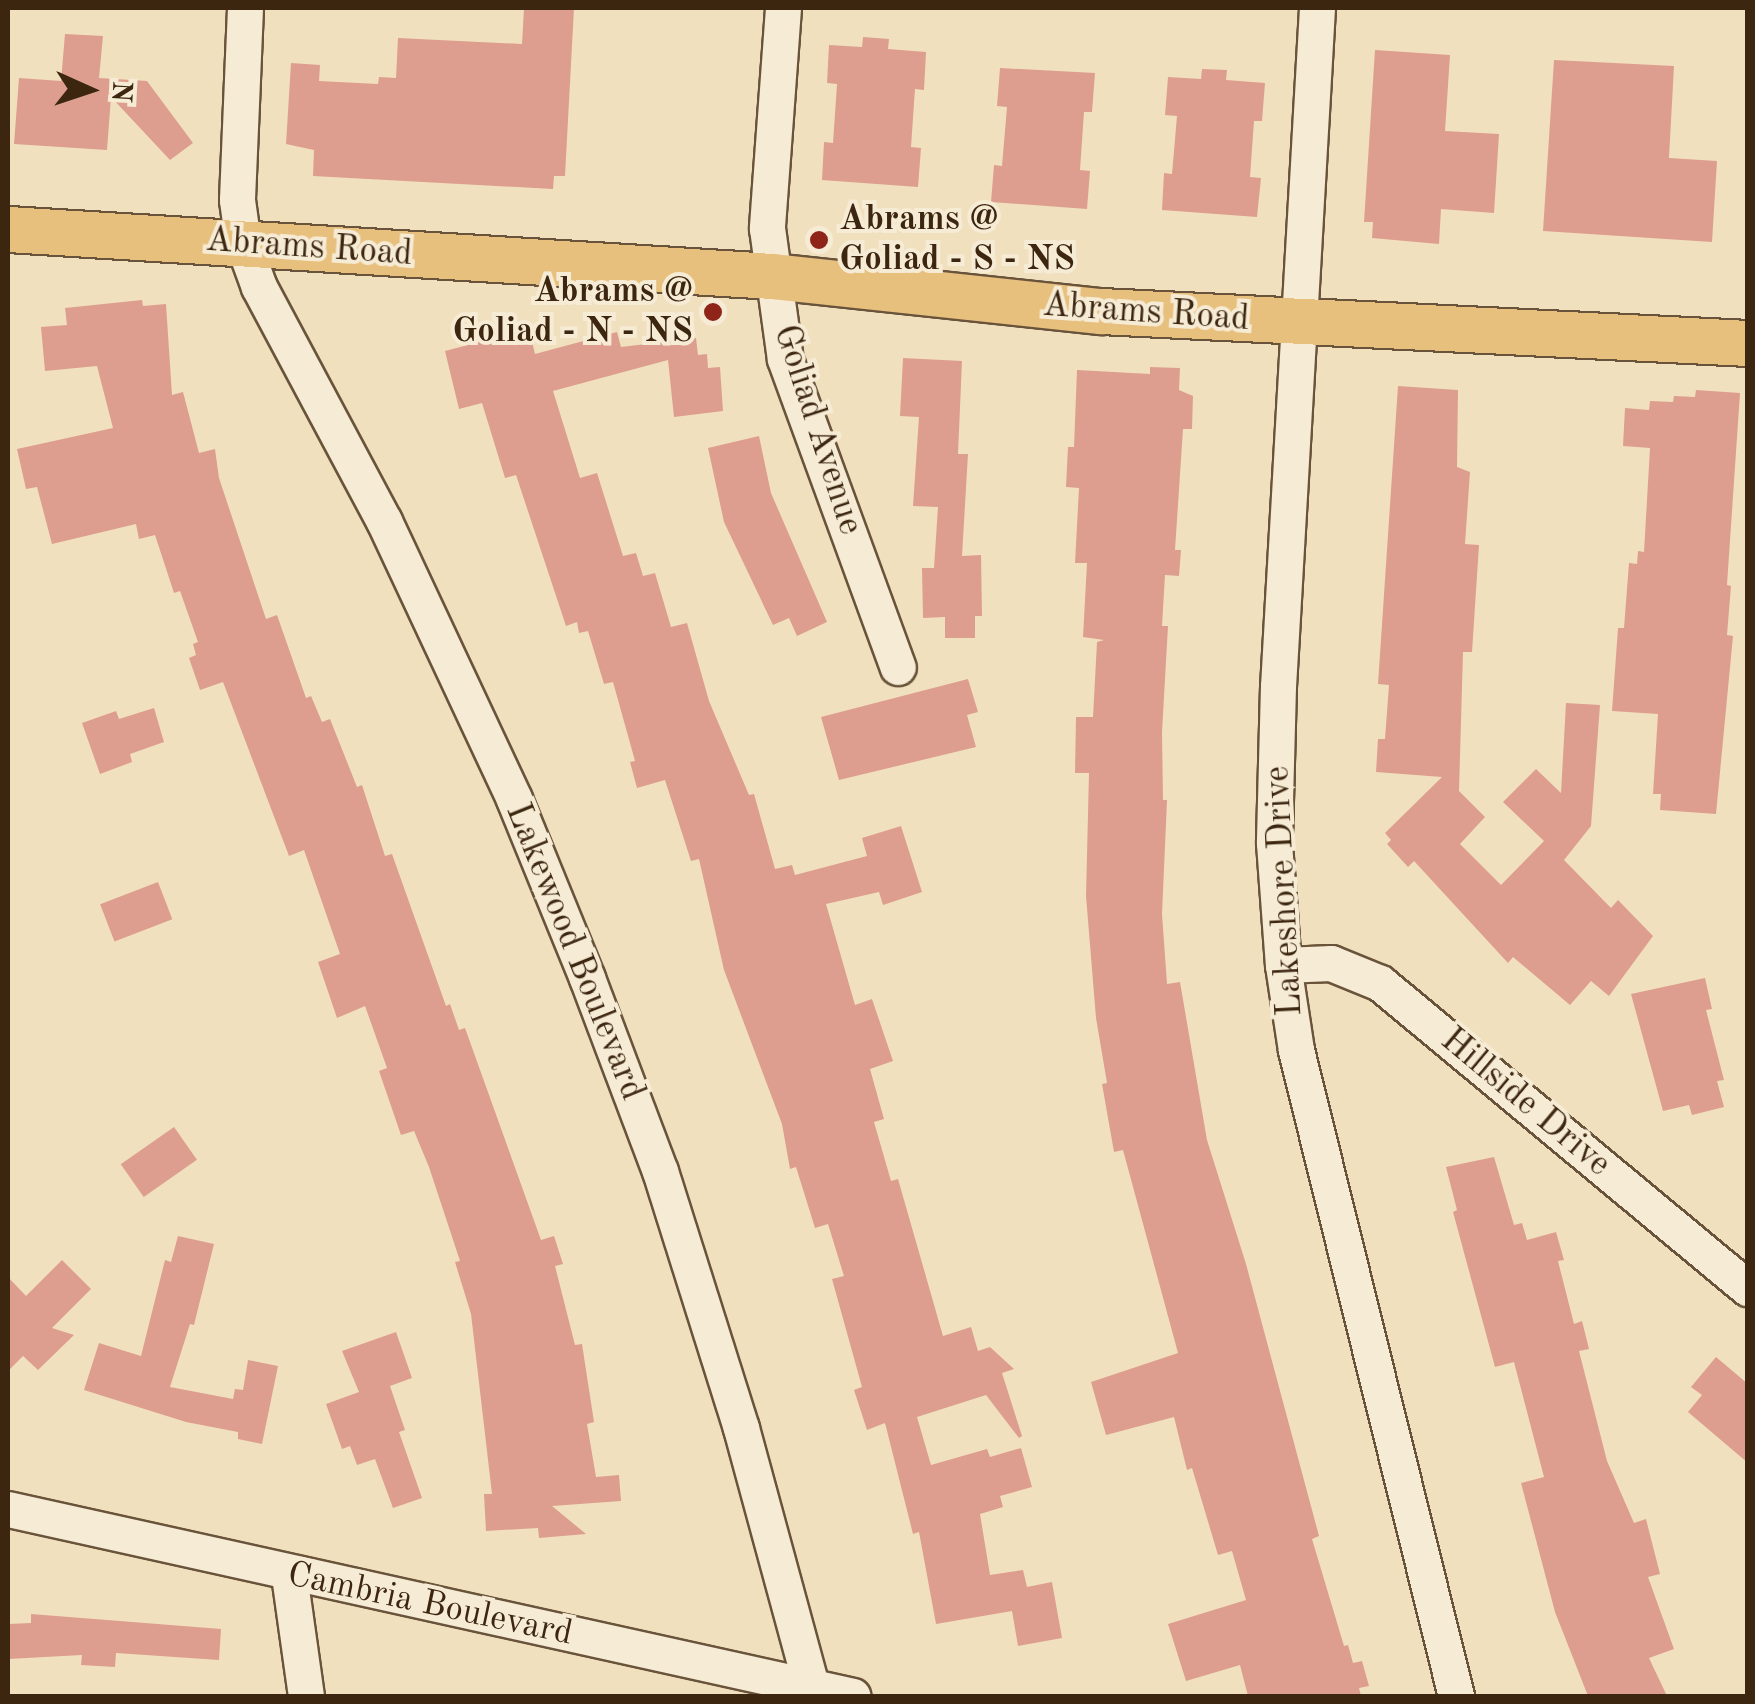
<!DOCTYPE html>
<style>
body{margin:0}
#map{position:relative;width:1755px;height:1704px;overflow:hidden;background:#f1e0bd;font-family:"Old Standard TT",serif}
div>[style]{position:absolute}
.building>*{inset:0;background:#dd9e8f;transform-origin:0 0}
.roads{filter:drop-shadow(2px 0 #69543b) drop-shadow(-2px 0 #69543b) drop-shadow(0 2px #69543b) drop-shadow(0 -2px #69543b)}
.minor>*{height:35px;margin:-17.5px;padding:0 17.5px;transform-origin:17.5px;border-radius:17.5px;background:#f6ebd4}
.major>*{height:45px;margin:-22.5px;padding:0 22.5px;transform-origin:22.5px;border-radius:22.5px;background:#e8c07e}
.dots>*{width:28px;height:28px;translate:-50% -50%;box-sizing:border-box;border:5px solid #f6ebd4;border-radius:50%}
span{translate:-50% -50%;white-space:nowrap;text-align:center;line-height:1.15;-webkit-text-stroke:8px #f6ebd4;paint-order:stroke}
.poi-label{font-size:35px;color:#3c2610;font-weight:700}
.left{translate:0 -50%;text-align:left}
.right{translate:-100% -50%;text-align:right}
.street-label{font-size:35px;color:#3c2610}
.frame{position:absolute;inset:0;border:10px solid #3c2610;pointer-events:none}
.north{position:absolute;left:40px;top:40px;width:100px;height:100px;-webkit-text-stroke:8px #f6ebd4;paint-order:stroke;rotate:93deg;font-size:28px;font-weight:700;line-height:40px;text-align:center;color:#3c2610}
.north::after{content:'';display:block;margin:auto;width:35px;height:45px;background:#3c2610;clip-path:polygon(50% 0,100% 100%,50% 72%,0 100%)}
</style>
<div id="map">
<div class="building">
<div style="clip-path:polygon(524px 8px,574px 8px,565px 176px,554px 176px,553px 189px,313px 176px,314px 150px,286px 144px,291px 63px,320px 65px,319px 81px,378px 84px,379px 77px,396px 78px,398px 38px,522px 44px)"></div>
<div style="clip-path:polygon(65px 34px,103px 36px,99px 78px,147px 81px,193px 143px,170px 160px,111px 97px,107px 150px,14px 144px,19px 78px,61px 81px)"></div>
<div style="clip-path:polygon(863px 37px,889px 39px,888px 49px,926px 52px,924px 90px,915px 89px,911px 147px,921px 148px,918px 187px,822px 180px,824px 142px,833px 143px,837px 84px,827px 83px,829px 45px,862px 47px)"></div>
<div style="clip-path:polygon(1375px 50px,1450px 55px,1445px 131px,1499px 134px,1494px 213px,1441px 209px,1439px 244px,1372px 238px,1373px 222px,1364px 222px)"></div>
<div style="clip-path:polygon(1554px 60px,1674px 66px,1669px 158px,1717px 161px,1712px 242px,1543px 231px)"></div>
<div style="clip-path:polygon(1000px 68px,1095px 73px,1092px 112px,1084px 112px,1080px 170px,1090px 171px,1087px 209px,991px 202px,994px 165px,1002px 166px,1007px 107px,997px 106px)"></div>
<div style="clip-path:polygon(1202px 69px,1227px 70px,1226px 80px,1265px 83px,1262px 121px,1254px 121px,1250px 177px,1261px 178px,1257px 217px,1162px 210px,1164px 173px,1172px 174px,1177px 116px,1165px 115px,1168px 77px,1201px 79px)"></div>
<div style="clip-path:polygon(142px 300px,143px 306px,166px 304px,172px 395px,183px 392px,199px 453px,215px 449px,219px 478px,266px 619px,277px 615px,306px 698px,311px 696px,322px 722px,330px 719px,357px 787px,362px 785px,385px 856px,392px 854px,446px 1006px,450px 1004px,459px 1030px,465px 1028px,541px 1240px,554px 1236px,563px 1264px,555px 1266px,575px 1345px,582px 1344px,594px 1422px,587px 1424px,596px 1477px,619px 1475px,621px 1501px,552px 1506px,586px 1534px,539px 1538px,538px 1528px,486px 1531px,484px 1494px,492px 1494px,471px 1314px,455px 1262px,460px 1261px,429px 1167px,414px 1131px,401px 1135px,379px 1071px,387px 1068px,365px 1006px,337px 1018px,318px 962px,340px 954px,304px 850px,289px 856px,223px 682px,200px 690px,189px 658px,196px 655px,193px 644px,198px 642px,180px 591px,174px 593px,155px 535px,139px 539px,136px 524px,52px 544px,37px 487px,26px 489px,17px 449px,113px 428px,97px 366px,45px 371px,41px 327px,67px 325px,65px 308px)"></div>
<div style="clip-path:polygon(529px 329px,535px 354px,617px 332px,621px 347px,696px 338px,698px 355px,707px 354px,708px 368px,720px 367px,723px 411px,674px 417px,668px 360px,553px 391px,580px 478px,597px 473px,623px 556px,636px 553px,643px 576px,655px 573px,671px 627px,687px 623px,709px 701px,749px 795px,754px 794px,775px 869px,792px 865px,795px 875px,867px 856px,862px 838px,901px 826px,922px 892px,883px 905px,879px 892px,826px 904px,855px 1005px,872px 999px,893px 1061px,870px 1069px,884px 1119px,874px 1122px,891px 1181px,898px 1179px,943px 1336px,971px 1327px,978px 1351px,990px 1347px,1014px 1369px,1002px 1373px,1022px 1436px,1019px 1438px,986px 1395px,917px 1417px,931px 1465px,987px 1449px,990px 1457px,1021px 1448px,1032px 1487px,1000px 1496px,1003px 1507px,980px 1514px,990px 1575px,1023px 1570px,1027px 1587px,1052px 1582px,1062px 1638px,1018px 1646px,1012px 1611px,936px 1624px,919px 1532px,913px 1534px,885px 1423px,867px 1430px,854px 1390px,862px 1387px,832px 1279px,844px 1276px,828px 1224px,815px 1228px,796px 1167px,790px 1169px,782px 1124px,724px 970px,699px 859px,691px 861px,665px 780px,637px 788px,630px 762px,635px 761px,613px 682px,604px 684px,588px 631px,579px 633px,577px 622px,566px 626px,516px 475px,505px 478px,482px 403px,459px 409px,445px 351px)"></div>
<div style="clip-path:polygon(903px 358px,962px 361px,958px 454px,968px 454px,962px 556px,981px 555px,982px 616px,975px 616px,975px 638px,945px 638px,945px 617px,923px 618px,922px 568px,934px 568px,938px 507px,913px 506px,919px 417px,900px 416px)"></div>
<div style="clip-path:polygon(1150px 367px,1180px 368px,1179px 390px,1193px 396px,1192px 429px,1183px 429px,1175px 550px,1181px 550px,1179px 576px,1165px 575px,1162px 626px,1168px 626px,1162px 732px,1163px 800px,1167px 800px,1162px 914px,1167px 984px,1180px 982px,1207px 1140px,1246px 1264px,1319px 1536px,1312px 1539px,1344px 1646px,1348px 1645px,1353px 1663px,1362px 1661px,1369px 1686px,1359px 1688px,1361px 1696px,1248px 1696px,1240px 1665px,1186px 1681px,1168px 1624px,1246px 1600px,1232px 1551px,1218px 1555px,1192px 1468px,1187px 1470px,1174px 1417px,1106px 1435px,1091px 1382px,1178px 1353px,1123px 1150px,1114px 1152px,1102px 1084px,1107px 1083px,1096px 1018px,1086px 896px,1089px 773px,1075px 773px,1076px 717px,1093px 717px,1097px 642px,1104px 640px,1083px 637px,1087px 563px,1075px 563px,1079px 488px,1066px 487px,1068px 447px,1074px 447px,1077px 370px,1150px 374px)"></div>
<div style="clip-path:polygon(1398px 386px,1458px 390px,1457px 467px,1470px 472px,1465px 544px,1479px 545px,1472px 652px,1463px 652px,1459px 791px,1485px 817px,1460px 844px,1501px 885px,1544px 841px,1503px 802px,1536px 769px,1561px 793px,1566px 703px,1600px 705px,1591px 826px,1564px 860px,1611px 908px,1618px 900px,1653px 936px,1609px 996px,1591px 981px,1570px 1005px,1513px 957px,1508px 963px,1414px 861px,1408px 867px,1387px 844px,1391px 840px,1385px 833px,1442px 777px,1376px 772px,1378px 739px,1385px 739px,1389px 685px,1378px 684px)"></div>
<div style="clip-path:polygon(1696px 390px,1740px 393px,1727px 585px,1731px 586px,1727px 635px,1733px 636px,1716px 814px,1660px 810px,1661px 794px,1653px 794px,1658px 714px,1612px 711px,1618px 628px,1624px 628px,1629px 563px,1637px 564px,1638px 551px,1644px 552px,1650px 448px,1623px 446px,1625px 408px,1649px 410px,1650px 401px,1673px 402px,1674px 396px,1695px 397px)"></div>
<div style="clip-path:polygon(759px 436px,771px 493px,827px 622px,797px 636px,789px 618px,773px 625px,724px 522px,708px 448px)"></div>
<div style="clip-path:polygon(968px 679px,978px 712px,967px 715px,976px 747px,839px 780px,821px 717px)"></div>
<div style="clip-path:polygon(154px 708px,164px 742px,130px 754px,132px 762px,100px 774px,82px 723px,116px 711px,119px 719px)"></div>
<div style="left:158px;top:882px;width:40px;height:62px;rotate:69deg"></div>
<div style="clip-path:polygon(1705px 978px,1712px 1009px,1706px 1010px,1724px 1080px,1717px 1081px,1724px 1107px,1692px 1115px,1689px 1105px,1663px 1111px,1631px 994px)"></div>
<div style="left:174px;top:1127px;width:40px;height:65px;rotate:55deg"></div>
<div style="clip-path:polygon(1494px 1157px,1514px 1225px,1522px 1223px,1527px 1240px,1556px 1232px,1564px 1260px,1558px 1261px,1574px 1324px,1582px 1321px,1589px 1349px,1579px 1351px,1607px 1461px,1634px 1523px,1646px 1519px,1660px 1574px,1648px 1577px,1674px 1649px,1649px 1658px,1667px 1696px,1588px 1696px,1555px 1612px,1521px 1483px,1544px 1477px,1514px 1362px,1495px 1367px,1453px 1212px,1457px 1210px,1446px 1167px)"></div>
<div style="clip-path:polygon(178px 1236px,214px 1244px,194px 1325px,190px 1324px,170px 1387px,233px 1399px,235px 1389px,243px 1390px,248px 1360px,278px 1366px,262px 1444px,238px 1439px,238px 1432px,186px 1422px,84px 1390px,99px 1343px,141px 1356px,165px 1260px,171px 1262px)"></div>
<div style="clip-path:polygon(62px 1260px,91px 1289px,52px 1328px,74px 1335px,38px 1370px,23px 1356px,8px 1371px,8px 1277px,26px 1296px)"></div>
<div style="clip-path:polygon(396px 1332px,412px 1378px,390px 1386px,405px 1430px,399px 1432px,422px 1498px,393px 1508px,375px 1459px,357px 1465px,350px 1446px,342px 1449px,326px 1404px,359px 1392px,342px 1351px)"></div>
<div style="clip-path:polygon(1716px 1357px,1748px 1384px,1748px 1463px,1688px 1412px,1702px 1395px,1691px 1387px)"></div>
<div style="clip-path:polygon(31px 1614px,221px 1629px,219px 1660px,116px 1653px,115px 1667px,81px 1665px,82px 1655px,8px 1659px,8px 1624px,31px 1623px)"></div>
</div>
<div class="roads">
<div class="minor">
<div style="left:245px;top:8px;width:192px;rotate:92.4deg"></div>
<div style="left:237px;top:200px;width:43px;rotate:82.1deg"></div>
<div style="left:243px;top:243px;width:47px;rotate:70deg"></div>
<div style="left:259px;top:287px;width:265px;rotate:61.9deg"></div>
<div style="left:384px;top:521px;width:307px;rotate:64.9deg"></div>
<div style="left:514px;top:799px;width:193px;rotate:67.8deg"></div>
<div style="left:587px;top:978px;width:206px;rotate:69.3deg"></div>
<div style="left:660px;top:1171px;width:269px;rotate:72.5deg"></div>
<div style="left:741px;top:1428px;width:278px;rotate:74.8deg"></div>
<div style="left:783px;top:8px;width:221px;rotate:94.2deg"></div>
<div style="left:767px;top:228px;width:132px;rotate:82.2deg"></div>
<div style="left:785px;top:359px;width:328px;rotate:69.9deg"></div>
<div style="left:1317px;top:8px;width:679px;rotate:93.29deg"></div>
<div style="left:1278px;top:686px;width:157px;rotate:91.5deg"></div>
<div style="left:1274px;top:843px;width:122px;rotate:85.8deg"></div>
<div style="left:1283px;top:965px;width:86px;rotate:81.3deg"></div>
<div style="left:1296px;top:1050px;width:666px;rotate:76.09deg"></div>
<div style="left:1283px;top:965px;width:48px;rotate:-2.4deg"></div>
<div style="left:1331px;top:963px;width:53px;rotate:22.2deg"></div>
<div style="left:1380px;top:983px;width:478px;rotate:39.7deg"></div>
<div style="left:8px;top:1509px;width:865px;rotate:12.48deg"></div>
<div style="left:289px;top:1575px;width:122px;rotate:82deg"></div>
</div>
<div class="major">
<div style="left:8px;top:229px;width:765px;rotate:3.52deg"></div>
<div style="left:772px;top:276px;width:331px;rotate:6.1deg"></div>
<div style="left:1101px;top:311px;width:648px;rotate:2.83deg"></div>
</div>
</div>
<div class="dots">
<div style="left:819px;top:240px;background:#8f2418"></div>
<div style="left:713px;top:312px;background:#8f2418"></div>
</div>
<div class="poi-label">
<span class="left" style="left:839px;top:240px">Abrams @<br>Goliad - S - NS</span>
<span class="right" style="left:693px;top:312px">Abrams @<br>Goliad - N - NS</span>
</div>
<div class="street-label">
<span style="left:309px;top:248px;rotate:4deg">Abrams Road</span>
<span style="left:1146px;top:313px;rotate:4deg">Abrams Road</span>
<span style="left:817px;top:430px;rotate:72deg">Goliad Avenue</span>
<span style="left:1285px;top:891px;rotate:-93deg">Lakeshore Drive</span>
<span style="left:574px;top:952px;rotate:68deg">Lakewood Boulevard</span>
<span style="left:1525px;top:1103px;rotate:40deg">Hillside Drive</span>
<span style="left:430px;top:1605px;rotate:12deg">Cambria Boulevard</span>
</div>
<div class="frame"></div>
<div class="north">N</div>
</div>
